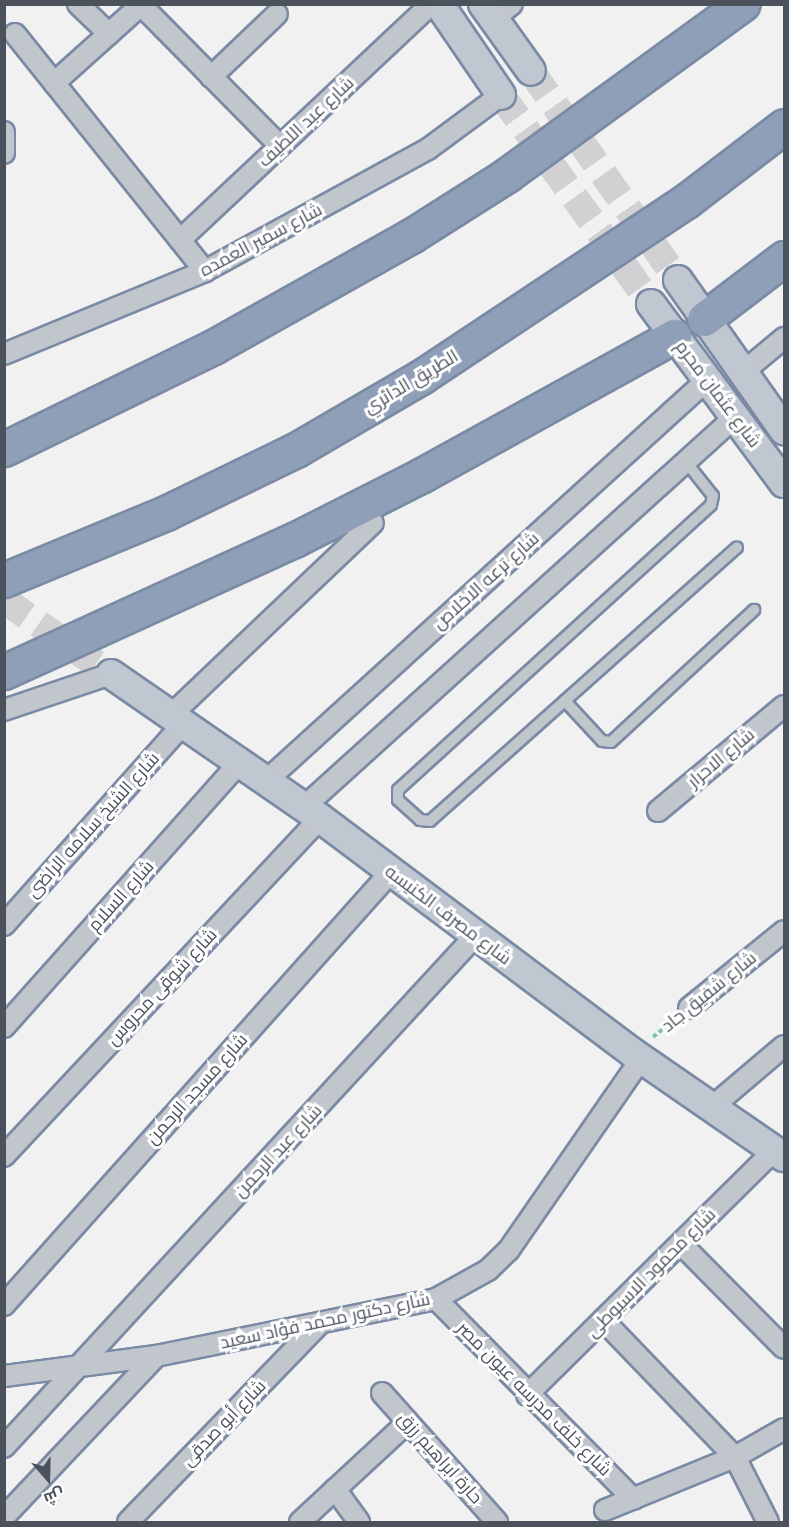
<!DOCTYPE html>
<meta charset="utf-8">
<style>
body{margin:0}
#map{position:relative;width:789px;height:1527px;overflow:hidden;background:#f2f1f1;font-family:"Nunito Sans",Cairo,sans-serif}
div>[style]{position:absolute}
.secondary-tunnel>*{height:28px;margin-top:-14px;transform-origin:0;background:repeating-linear-gradient(90deg,#d1d1d3 0 28px,transparent 0 42px)}
.path>*{height:4px;margin-top:-2px;transform-origin:0;background:repeating-linear-gradient(90deg,#81c4a9 0 4.5px,transparent 0 7.5px)}
.roads{filter:drop-shadow(2px 0 #7a8aa4) drop-shadow(-2px 0 #7a8aa4) drop-shadow(0 2px #7a8aa4) drop-shadow(0 -2px #7a8aa4)}
.lane>*{height:10px;margin:-5px;padding:0 5px;transform-origin:5px;border-radius:5px;background:#c1c6cd}
.street>*{height:20px;margin:-10px;padding:0 10px;transform-origin:10px;border-radius:10px;background:#c1c6cd}
.secondary>*{height:28px;margin:-14px;padding:0 14px;transform-origin:14px;border-radius:14px;background:#c1c7d1}
.highway>*{height:33px;margin:-16.5px;padding:0 16.5px;transform-origin:16.5px;border-radius:16.5px;background:#8f9fb8}
span{translate:-50% -50%;white-space:nowrap;text-align:center;line-height:1.15;-webkit-text-stroke:6px #fff;paint-order:stroke}
.street-label{font-size:18px;color:#4b525b}
.frame{position:absolute;inset:0;border:6px solid #4b525b;pointer-events:none}
.north{position:absolute;left:18px;top:1449px;width:60px;height:60px;-webkit-text-stroke:4px #fff;paint-order:stroke;rotate:160deg;font-size:16px;font-weight:700;line-height:24px;text-align:center;color:#4b525b}
.north::after{content:'';display:block;margin:auto;width:21px;height:27px;background:#4b525b;clip-path:polygon(50% 0,100% 100%,50% 72%,0 100%)}
</style>
<div id="map">
<div class="secondary-tunnel">
<div style="left:531px;top:71px;width:256px;rotate:54.9deg"></div>
<div style="left:501px;top:95px;width:257px;rotate:54.3deg"></div>
<div style="left:4px;top:600px;width:130px;rotate:34.7deg"></div>
</div>
<div class="path">
<div style="left:653px;top:1037px;width:26px;rotate:-39deg"></div>
</div>
<div class="roads">
<div class="lane">
<div style="left:686px;top:462px;width:43px;rotate:51.5deg"></div>
<div style="left:713px;top:496px;width:9px;rotate:103deg"></div>
<div style="left:711px;top:505px;width:423px;rotate:137.7deg"></div>
<div style="left:398px;top:790px;width:10px;rotate:90deg"></div>
<div style="left:398px;top:800px;width:30px;rotate:42deg"></div>
<div style="left:420px;top:820px;width:10px;rotate:6deg"></div>
<div style="left:430px;top:821px;width:411px;rotate:-41.7deg"></div>
<div style="left:565px;top:701px;width:54px;rotate:47.2deg"></div>
<div style="left:602px;top:741px;width:9px;rotate:6deg"></div>
<div style="left:611px;top:742px;width:195px;rotate:-42.7deg"></div>
</div>
<div class="street">
<div style="left:78px;top:4px;width:43px;rotate:44.1deg"></div>
<div style="left:141px;top:5px;width:198px;rotate:45.4deg"></div>
<div style="left:493px;top:19px;width:24px;rotate:-38deg"></div>
<div style="left:15px;top:34px;width:304px;rotate:51.3deg"></div>
<div style="left:211px;top:77px;width:91px;rotate:-43.7deg"></div>
<div style="left:54px;top:83px;width:118px;rotate:-41.9deg"></div>
<div style="left:4px;top:132px;width:21px;rotate:90deg"></div>
<div style="left:180px;top:240px;width:345px;rotate:-43.2deg"></div>
<div style="left:4px;top:354px;width:217px;rotate:-22.4deg"></div>
<div style="left:205px;top:271px;width:254px;rotate:-28.7deg"></div>
<div style="left:428px;top:149px;width:91px;rotate:-36.5deg"></div>
<div style="left:742px;top:373px;width:55px;rotate:-39.8deg"></div>
<div style="left:4px;top:710px;width:113px;rotate:-18.6deg"></div>
<div style="left:170px;top:716px;width:280px;rotate:-43.6deg"></div>
<div style="left:266px;top:781px;width:596px;rotate:-42.28deg"></div>
<div style="left:304px;top:807px;width:581px;rotate:-42.14deg"></div>
<div style="left:658px;top:811px;width:164px;rotate:-39.8deg"></div>
<div style="left:4px;top:925px;width:268px;rotate:-48.3deg"></div>
<div style="left:689px;top:1008px;width:122px;rotate:-39deg"></div>
<div style="left:4px;top:1027px;width:352px;rotate:-48.3deg"></div>
<div style="left:712px;top:1107px;width:94px;rotate:-40.3deg"></div>
<div style="left:4px;top:1156px;width:463px;rotate:-46.9deg"></div>
<div style="left:681px;top:1244px;width:146px;rotate:45.3deg"></div>
<div style="left:436px;top:1299px;width:281px;rotate:45.4deg"></div>
<div style="left:4px;top:1305px;width:579px;rotate:-48.22deg"></div>
<div style="left:603px;top:1320px;width:190px;rotate:46.1deg"></div>
<div style="left:735px;top:1457px;width:73px;rotate:63.1deg"></div>
<div style="left:4px;top:1376px;width:153px;rotate:-7.5deg"></div>
<div style="left:156px;top:1356px;width:286px;rotate:-11.5deg"></div>
<div style="left:436px;top:1299px;width:60px;rotate:-29.1deg"></div>
<div style="left:488px;top:1270px;width:28px;rotate:-44deg"></div>
<div style="left:508px;top:1251px;width:234px;rotate:-55.3deg"></div>
<div style="left:382px;top:1393px;width:173px;rotate:48.3deg"></div>
<div style="left:527px;top:1395px;width:349px;rotate:-44.7deg"></div>
<div style="left:4px;top:1447px;width:695px;rotate:-47.33deg"></div>
<div style="left:335px;top:1489px;width:41px;rotate:54deg"></div>
<div style="left:605px;top:1510px;width:140px;rotate:-22.2deg"></div>
<div style="left:735px;top:1457px;width:56px;rotate:-29.7deg"></div>
<div style="left:4px;top:1517px;width:221px;rotate:-46.6deg"></div>
<div style="left:128px;top:1522px;width:277px;rotate:-46deg"></div>
<div style="left:300px;top:1522px;width:147px;rotate:-42.8deg"></div>
</div>
<div class="secondary">
<div style="left:439px;top:4px;width:110px;rotate:55.7deg"></div>
<div style="left:483px;top:4px;width:82px;rotate:54.4deg"></div>
<div style="left:678px;top:280px;width:184px;rotate:54.8deg"></div>
<div style="left:651px;top:304px;width:223px;rotate:53.4deg"></div>
<div style="left:111px;top:674px;width:254px;rotate:34.6deg"></div>
<div style="left:320px;top:818px;width:391px;rotate:36.9deg"></div>
<div style="left:633px;top:1053px;width:183px;rotate:34.6deg"></div>
</div>
<div class="highway">
<div style="left:704px;top:319px;width:101px;rotate:-37.3deg"></div>
<div style="left:4px;top:449px;width:233px;rotate:-26deg"></div>
<div style="left:213px;top:347px;width:227px;rotate:-29.3deg"></div>
<div style="left:411px;top:236px;width:114px;rotate:-32.4deg"></div>
<div style="left:507px;top:175px;width:291px;rotate:-36deg"></div>
<div style="left:4px;top:580px;width:175px;rotate:-22.5deg"></div>
<div style="left:166px;top:513px;width:144px;rotate:-25.9deg"></div>
<div style="left:296px;top:450px;width:145px;rotate:-30.3deg"></div>
<div style="left:421px;top:377px;width:318px;rotate:-33.6deg"></div>
<div style="left:686px;top:201px;width:123px;rotate:-37.4deg"></div>
<div style="left:4px;top:672px;width:319px;rotate:-24.5deg"></div>
<div style="left:294px;top:540px;width:144px;rotate:-26.9deg"></div>
<div style="left:422px;top:475px;width:288px;rotate:-28.9deg"></div>
</div>
</div>
<div class="street-label">
<span style="left:306px;top:122px;rotate:-43deg">شارع عبد اللطيف</span>
<span style="left:261px;top:240px;rotate:-28deg">شارع سمير العمده</span>
<span style="left:411px;top:382px;rotate:-31deg">الطريق الدائري</span>
<span style="left:718px;top:394px;rotate:53deg">شارع عثمان محرم</span>
<span style="left:486px;top:581px;rotate:-42deg">شارع ترعه الاخلاص</span>
<span style="left:721px;top:758px;rotate:-40deg">شارع الاحرار</span>
<span style="left:93px;top:825px;rotate:-48deg">شارع الشيخ سلامه الراضى</span>
<span style="left:121px;top:896px;rotate:-48deg">شارع السلام</span>
<span style="left:448px;top:915px;rotate:37deg">شارع مصرف الكنيسه</span>
<span style="left:162px;top:987px;rotate:-47deg">شارع شوقى محروس</span>
<span style="left:709px;top:992px;rotate:-39deg">شارع شفيق جاد</span>
<span style="left:197px;top:1089px;rotate:-48deg">شارع مسجد الرحمن</span>
<span style="left:278px;top:1151px;rotate:-47deg">شارع عبد الرحمن</span>
<span style="left:651px;top:1273px;rotate:-45deg">شارع محمود الاسيوطى</span>
<span style="left:325px;top:1321px;rotate:-12deg">شارع دكتور محمد فؤاد سعيد</span>
<span style="left:534px;top:1399px;rotate:45deg">شارع خلف مدرسه عيون مصر</span>
<span style="left:224px;top:1423px;rotate:-46deg">شارع أبو صدقى</span>
<span style="left:440px;top:1458px;rotate:48deg">حارة ابراهيم رزق</span>
</div>
<div class="frame"></div>
<div class="north">ش</div>
</div>
